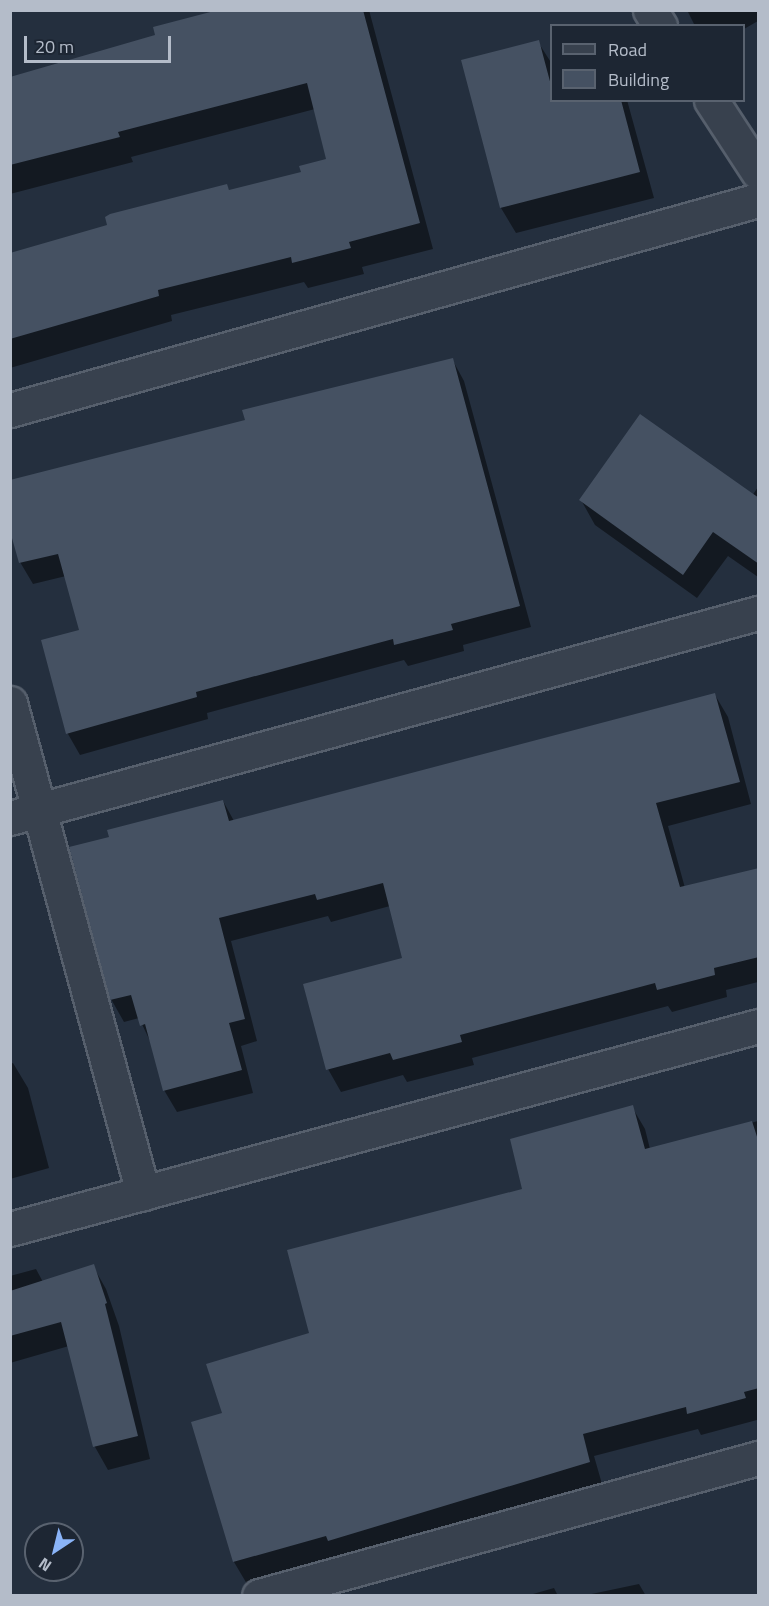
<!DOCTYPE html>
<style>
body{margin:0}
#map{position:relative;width:769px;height:1606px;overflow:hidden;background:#242f3e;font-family:"Titillium Web",sans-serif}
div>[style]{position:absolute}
.shadow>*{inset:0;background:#0007}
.building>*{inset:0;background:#455162}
.roads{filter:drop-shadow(2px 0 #565f6c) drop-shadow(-2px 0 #565f6c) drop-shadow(0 2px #565f6c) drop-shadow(0 -2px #565f6c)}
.minor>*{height:33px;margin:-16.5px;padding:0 16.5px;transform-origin:16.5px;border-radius:16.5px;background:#38414e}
span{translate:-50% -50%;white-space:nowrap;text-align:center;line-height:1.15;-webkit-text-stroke:4.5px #1d2633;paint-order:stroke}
.frame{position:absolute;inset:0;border:12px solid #b4bcc9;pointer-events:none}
.legend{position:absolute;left:550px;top:24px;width:195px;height:78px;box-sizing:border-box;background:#1d2633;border:2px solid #59626f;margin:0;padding:8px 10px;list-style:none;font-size:18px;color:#b4bcc9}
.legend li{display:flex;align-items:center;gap:12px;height:30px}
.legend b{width:30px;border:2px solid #59626f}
.north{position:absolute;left:24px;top:1522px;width:60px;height:60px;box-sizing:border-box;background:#1d2633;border:2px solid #59626f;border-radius:50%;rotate:215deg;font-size:16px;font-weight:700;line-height:24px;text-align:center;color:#b4bcc9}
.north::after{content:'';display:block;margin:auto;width:21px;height:27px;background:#8ab4f8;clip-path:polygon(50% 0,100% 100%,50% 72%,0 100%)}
.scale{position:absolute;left:24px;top:36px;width:147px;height:27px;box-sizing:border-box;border:3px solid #b4bcc9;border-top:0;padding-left:8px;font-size:18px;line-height:21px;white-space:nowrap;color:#b4bcc9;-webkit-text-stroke:4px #1d2633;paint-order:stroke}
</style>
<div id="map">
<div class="shadow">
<div style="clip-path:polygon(224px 10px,369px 10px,433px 249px,362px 267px,364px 274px,308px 288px,304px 282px,171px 315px,172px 321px,10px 368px,10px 254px,109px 226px,227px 186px,230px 192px,303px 173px,328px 160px,315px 109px,131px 157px,133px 162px,10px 194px,10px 78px,157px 37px)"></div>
<div style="clip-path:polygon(687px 10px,758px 10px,758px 21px,744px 29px,744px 26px,695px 26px)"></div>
<div style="clip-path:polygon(538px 42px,552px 64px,552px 100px,627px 100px,654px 198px,516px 233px,501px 208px,463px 61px)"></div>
<div style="clip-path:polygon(452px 359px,464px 381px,531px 627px,463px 645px,464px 651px,408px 666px,404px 660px,207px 713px,208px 719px,80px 755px,68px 734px,43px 641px,80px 631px,66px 576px,33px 584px,20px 562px,247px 421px)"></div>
<div style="clip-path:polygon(758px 487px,758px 577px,728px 556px,697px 598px,595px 525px,581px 500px,752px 496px)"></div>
<div style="clip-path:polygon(715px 695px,728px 717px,751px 804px,668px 826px,685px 888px,758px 869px,758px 982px,726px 990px,727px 997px,672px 1012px,668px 1006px,472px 1058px,474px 1065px,407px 1082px,403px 1075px,341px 1092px,328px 1069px,404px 959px,390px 906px,331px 922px,328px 916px,231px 941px,257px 1041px,241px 1046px,253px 1093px,177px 1112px,164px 1090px,151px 1043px,139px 1018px,124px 1022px,111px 999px,111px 838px,223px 801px,234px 821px)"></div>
<div style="clip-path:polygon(13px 1063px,28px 1088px,49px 1168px,10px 1179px,10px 1064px)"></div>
<div style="clip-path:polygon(632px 1107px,645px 1129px,650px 1149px,758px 1121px,757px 1420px,701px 1435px,698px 1429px,594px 1456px,602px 1484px,342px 1562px,339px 1558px,247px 1584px,234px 1562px,223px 1414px,311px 1334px,524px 1190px)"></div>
<div style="clip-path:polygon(93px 1266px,106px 1289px,119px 1326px,150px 1459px,108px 1470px,95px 1447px,69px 1346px,10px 1363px,10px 1276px,36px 1269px,43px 1282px)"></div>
<div style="clip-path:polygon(639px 1584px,646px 1596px,582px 1596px)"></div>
<div style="clip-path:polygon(554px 1588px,558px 1596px,526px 1596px)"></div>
</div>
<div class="building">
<div style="clip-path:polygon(218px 10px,363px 10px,420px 223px,349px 242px,351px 248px,292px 263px,291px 257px,158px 290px,159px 296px,10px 339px,10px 253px,107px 225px,105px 217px,110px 214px,227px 184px,229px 190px,301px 172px,299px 166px,326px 159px,307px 83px,118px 132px,120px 137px,10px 165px,10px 77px,155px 35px,153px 27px)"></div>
<div style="clip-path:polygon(539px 40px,552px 89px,552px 100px,621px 100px,640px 172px,500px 208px,461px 60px)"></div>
<div style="clip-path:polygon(453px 358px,520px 606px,451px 624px,453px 630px,394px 645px,393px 639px,196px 692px,197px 697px,66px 734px,41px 640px,79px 630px,58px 554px,19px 563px,10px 531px,10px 480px,245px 420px,242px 410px)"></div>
<div style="clip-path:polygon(640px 414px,759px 498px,759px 564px,713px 532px,683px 575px,579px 500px)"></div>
<div style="clip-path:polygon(715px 693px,740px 782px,656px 803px,680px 887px,759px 868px,759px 957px,714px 968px,715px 975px,657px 990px,655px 983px,460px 1035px,462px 1042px,393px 1060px,390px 1053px,326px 1070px,303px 984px,402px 958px,383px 883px,317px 900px,315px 894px,219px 918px,245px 1019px,229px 1023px,242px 1070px,163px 1091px,145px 1024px,140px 1026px,131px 995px,110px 1000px,69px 847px,109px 837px,107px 830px,223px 800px,229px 821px)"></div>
<div style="clip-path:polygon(633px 1105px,645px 1149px,752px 1121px,759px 1143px,759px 1388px,744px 1392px,746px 1398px,687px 1414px,686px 1407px,583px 1434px,590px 1462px,328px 1541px,326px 1536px,233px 1562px,191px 1422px,222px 1413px,206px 1364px,309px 1333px,287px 1250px,522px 1189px,510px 1139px)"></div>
<div style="clip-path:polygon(94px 1264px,107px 1303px,105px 1304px,138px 1436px,93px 1447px,61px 1322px,10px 1336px,10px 1291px)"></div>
</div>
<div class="roads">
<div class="minor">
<div style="left:650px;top:10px;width:19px;rotate:58deg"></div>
<div style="left:711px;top:100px;width:86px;rotate:56.9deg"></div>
<div style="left:10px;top:410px;width:777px;rotate:-15.68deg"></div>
<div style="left:10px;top:703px;width:508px;rotate:74.81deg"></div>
<div style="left:10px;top:818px;width:776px;rotate:-15.33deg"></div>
<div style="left:10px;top:1229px;width:775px;rotate:-15.18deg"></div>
<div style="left:259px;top:1596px;width:518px;rotate:-15.46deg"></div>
</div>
</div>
<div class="frame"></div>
<ul class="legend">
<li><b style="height:8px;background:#38414e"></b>Road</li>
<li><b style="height:16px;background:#455162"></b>Building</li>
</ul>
<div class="north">N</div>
<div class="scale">20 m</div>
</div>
